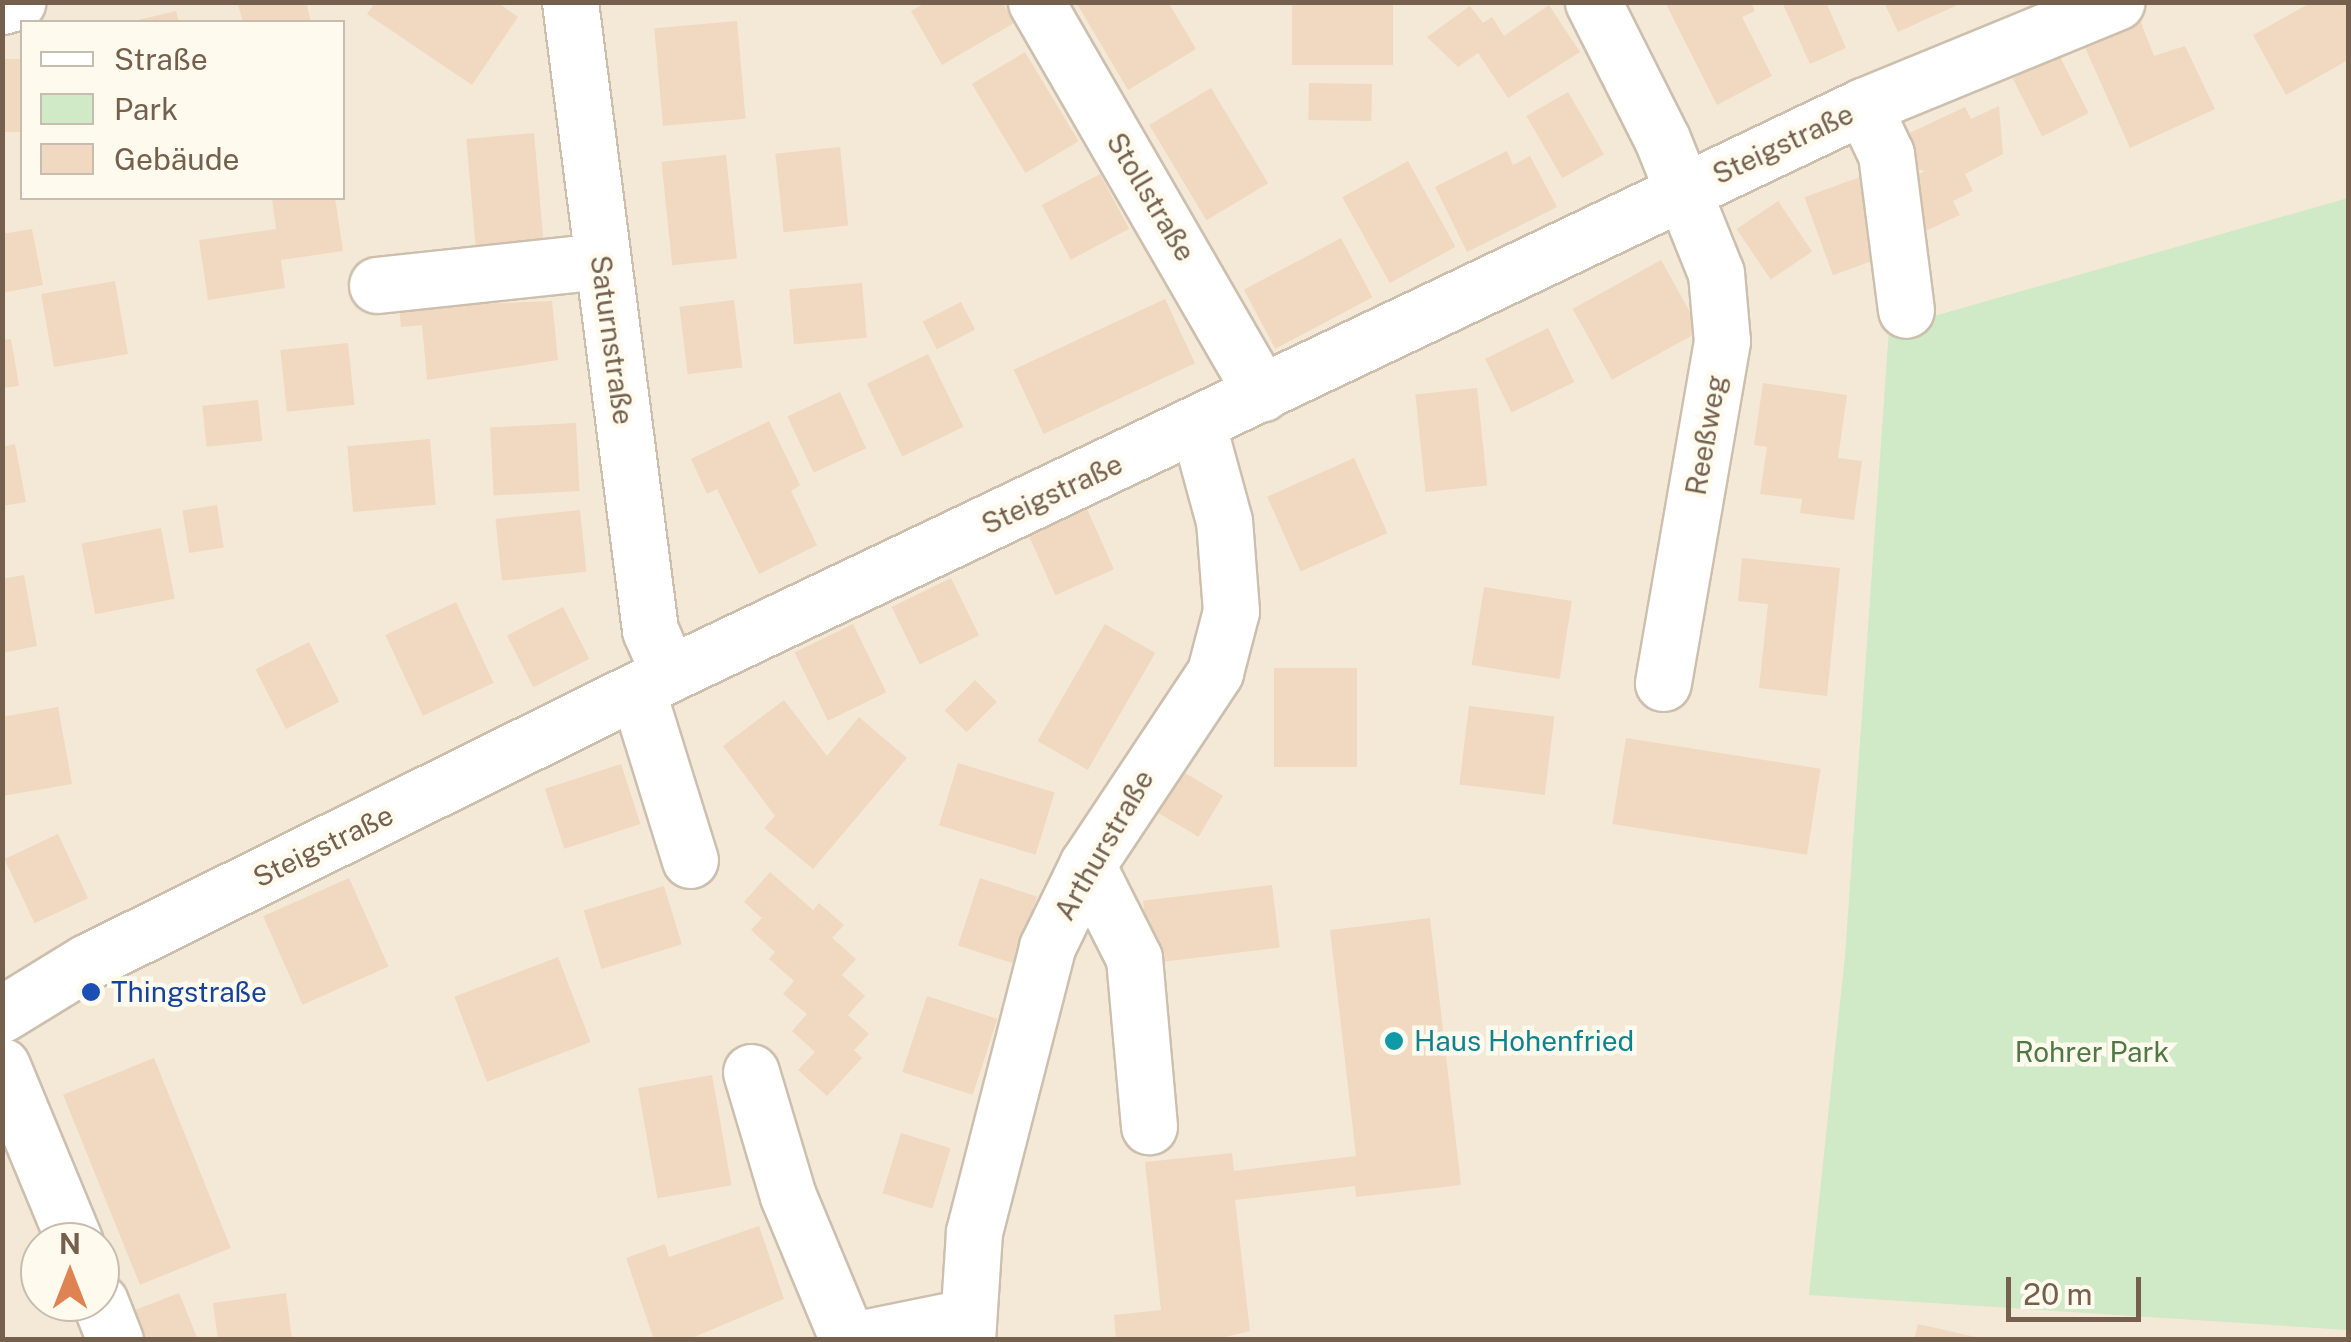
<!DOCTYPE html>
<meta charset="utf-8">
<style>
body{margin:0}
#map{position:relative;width:2351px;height:1342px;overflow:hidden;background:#fbf6e8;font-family:"Public Sans",sans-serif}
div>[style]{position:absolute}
.residential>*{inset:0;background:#f3e9d6}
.green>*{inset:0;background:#d0e9c6}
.building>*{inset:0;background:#f0d9c0;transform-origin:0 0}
.roads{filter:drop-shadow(2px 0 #cdbfae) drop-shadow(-2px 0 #cdbfae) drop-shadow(0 2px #cdbfae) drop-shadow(0 -2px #cdbfae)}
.minor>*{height:55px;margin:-27.5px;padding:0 27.5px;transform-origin:27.5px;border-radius:27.5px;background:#fff}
.dots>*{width:28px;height:28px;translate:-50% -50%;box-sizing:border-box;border:5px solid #fefaee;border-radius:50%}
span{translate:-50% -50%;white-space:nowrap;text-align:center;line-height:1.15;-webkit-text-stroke:9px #fefaee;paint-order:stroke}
.street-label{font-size:28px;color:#74604d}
.transit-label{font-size:28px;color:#164399}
.left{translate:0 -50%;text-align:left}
.culture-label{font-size:28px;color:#0d838f}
.park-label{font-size:28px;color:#4e7945}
.frame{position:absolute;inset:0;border:5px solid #74604d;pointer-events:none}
.legend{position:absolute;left:20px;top:20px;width:325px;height:180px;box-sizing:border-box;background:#fefaee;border:2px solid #c7bcae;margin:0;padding:12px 18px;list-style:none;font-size:30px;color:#74604d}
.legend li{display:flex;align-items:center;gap:20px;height:50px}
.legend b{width:50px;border:2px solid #c7bcae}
.north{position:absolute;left:20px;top:1222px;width:100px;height:100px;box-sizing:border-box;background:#fefaee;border:2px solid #c7bcae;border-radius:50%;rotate:0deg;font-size:28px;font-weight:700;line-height:40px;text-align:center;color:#74604d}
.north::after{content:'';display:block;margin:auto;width:35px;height:45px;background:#df8353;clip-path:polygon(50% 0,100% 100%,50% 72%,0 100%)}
.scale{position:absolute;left:2006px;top:1277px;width:135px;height:45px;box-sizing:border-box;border:5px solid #74604d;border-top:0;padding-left:12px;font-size:30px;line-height:35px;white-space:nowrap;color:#74604d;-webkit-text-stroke:8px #fefaee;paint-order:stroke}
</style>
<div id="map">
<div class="residential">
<div style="clip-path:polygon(evenodd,3px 3px,2348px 3px,2348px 1339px,3px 1339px,3px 3px,22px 22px,342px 22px,342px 198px,22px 198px,22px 22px,3px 3px,40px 1242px,100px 1242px,100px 1302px,40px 1302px,40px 1242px)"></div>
</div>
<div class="green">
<div style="clip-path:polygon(2348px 198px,2348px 1330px,1809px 1295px,1845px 956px,1889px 329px)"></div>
</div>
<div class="building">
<div style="clip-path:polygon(244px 2px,306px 2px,311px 22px,243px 22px,238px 4px)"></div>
<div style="clip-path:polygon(375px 2px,497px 2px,518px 17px,472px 85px,367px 14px)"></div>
<div style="clip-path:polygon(927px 2px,1002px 2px,1014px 23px,942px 65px,911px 11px)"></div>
<div style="clip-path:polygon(1076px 2px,1168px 2px,1196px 49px,1128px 90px)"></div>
<div style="left:1292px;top:2px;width:101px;height:63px"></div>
<div style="clip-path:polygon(1665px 2px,1751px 2px,1755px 11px,1742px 17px,1772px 76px,1717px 105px)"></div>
<div style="clip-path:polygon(1782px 2px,1826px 2px,1846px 48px,1810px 64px)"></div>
<div style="clip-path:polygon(1884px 2px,1964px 2px,1898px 32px)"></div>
<div style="clip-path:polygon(2312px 2px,2348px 2px,2348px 60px,2286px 95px,2253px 35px)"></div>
<div style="clip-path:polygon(1549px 5px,1580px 52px,1508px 98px,1478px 53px,1458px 67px,1427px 37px,1470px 6px,1483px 23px,1492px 17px,1504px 36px)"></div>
<div style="clip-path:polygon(176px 11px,179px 22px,134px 22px,134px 21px)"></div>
<div style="clip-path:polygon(2140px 20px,2154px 56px,2185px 46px,2215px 109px,2130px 148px,2083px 43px)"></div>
<div style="left:737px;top:21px;width:98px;height:83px;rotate:85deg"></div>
<div style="left:1025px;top:52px;width:104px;height:62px;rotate:59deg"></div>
<div style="left:2059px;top:55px;width:65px;height:52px;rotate:63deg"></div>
<div style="left:22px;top:59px;width:73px;height:20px;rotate:90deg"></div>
<div style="left:1309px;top:83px;width:63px;height:37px;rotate:1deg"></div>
<div style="left:1211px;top:88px;width:111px;height:72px;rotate:59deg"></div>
<div style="left:1568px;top:92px;width:72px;height:48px;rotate:60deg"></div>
<div style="clip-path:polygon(1999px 106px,2003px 154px,1965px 174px,1973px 191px,1953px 201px,1960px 215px,1921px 233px,1906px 180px,1925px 171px,1913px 168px,1899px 138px,1965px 107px,1971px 119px)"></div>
<div style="left:534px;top:133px;width:108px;height:68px;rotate:85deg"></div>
<div style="left:840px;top:147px;width:79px;height:65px;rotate:84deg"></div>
<div style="clip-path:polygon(1507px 151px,1513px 165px,1530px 156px,1557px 207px,1467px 252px,1435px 187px)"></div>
<div style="left:726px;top:155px;width:104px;height:65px;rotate:84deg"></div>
<div style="left:1408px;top:161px;width:98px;height:75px;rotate:61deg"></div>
<div style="left:1100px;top:174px;width:62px;height:66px;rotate:62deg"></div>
<div style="left:1860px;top:177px;width:83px;height:59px;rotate:70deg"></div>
<div style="clip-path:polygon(272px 198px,335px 198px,343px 251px,281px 260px,285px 288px,208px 300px,199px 240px,276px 229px)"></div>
<div style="left:1778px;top:201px;width:61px;height:50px;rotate:56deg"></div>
<div style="clip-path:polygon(32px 229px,43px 285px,2px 293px,2px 234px)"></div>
<div style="left:1341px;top:238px;width:67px;height:110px;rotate:62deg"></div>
<div style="left:1661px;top:260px;width:81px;height:101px;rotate:61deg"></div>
<div style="left:115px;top:281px;width:74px;height:75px;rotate:80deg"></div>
<div style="left:862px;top:283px;width:55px;height:73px;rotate:85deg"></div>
<div style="clip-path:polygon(398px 294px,457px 298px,458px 305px,552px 301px,558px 360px,427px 380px,422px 325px,401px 327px)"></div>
<div style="left:1165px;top:299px;width:71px;height:167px;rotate:65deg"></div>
<div style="left:734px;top:300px;width:68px;height:55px;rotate:83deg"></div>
<div style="left:961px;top:302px;width:31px;height:43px;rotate:63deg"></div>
<div style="left:1548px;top:328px;width:60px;height:70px;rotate:64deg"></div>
<div style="clip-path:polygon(11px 339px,19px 386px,2px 388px,2px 340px)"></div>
<div style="left:348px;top:343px;width:62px;height:68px;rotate:84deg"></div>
<div style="left:928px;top:354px;width:81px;height:68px;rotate:64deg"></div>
<div style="clip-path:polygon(1763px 383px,1847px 395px,1838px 458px,1862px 461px,1854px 520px,1800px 513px,1802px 499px,1760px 494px,1767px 447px,1754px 445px)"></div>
<div style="left:1477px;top:388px;width:98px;height:62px;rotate:84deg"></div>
<div style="left:840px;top:392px;width:62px;height:58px;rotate:65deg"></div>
<div style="left:258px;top:400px;width:41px;height:56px;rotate:84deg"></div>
<div style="clip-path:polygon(769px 421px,800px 485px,791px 491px,817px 545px,759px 574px,717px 489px,707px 494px,691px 459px)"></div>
<div style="left:576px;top:423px;width:68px;height:86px;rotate:87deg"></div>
<div style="left:430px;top:439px;width:66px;height:83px;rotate:85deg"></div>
<div style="clip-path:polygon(15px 444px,26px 502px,2px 506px,2px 447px)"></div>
<div style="left:1354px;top:458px;width:82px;height:95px;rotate:66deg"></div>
<div style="left:217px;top:505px;width:43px;height:35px;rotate:81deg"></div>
<div style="left:1087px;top:509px;width:66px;height:64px;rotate:66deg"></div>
<div style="left:580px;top:510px;width:62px;height:85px;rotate:84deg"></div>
<div style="left:161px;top:528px;width:72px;height:81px;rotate:79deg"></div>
<div style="clip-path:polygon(1742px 558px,1840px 568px,1827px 696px,1759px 688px,1768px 604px,1738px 601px)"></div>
<div style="clip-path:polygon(24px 575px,37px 646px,2px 653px,2px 579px)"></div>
<div style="left:951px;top:578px;width:64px;height:66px;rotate:64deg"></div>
<div style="left:1484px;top:587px;width:89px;height:79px;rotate:9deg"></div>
<div style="left:456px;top:602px;width:89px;height:78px;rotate:65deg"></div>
<div style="left:563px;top:607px;width:58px;height:63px;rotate:63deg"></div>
<div style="left:853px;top:624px;width:76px;height:65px;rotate:64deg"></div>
<div style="left:1105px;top:624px;width:58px;height:135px;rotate:30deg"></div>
<div style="left:309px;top:642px;width:67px;height:60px;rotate:63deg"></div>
<div style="left:1274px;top:668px;width:83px;height:99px"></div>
<div style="left:975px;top:680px;width:31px;height:43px;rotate:45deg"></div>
<div style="clip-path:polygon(784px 700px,827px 756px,859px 717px,907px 758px,813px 869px,764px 828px,775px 816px,723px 746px)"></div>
<div style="left:1469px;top:706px;width:86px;height:79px;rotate:7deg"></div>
<div style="clip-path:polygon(58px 707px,72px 784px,2px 796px,2px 717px)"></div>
<div style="left:1626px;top:738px;width:197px;height:87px;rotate:9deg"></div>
<div style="left:958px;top:763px;width:101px;height:65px;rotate:17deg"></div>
<div style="left:621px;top:764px;width:63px;height:80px;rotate:72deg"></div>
<div style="left:1182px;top:771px;width:48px;height:48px;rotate:31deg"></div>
<div style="left:58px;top:834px;width:71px;height:59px;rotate:65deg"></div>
<div style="clip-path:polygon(770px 872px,813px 910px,819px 903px,844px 925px,832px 938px,856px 959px,842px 975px,865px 996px,848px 1015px,869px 1034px,854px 1050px,862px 1058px,827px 1096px,798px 1070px,815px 1052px,792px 1031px,807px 1014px,783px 994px,794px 981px,769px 959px,775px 952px,751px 930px,762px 918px,744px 902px)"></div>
<div style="left:349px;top:878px;width:97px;height:94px;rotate:66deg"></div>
<div style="left:980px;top:878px;width:60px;height:71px;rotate:18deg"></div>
<div style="left:1272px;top:885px;width:63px;height:130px;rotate:83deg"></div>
<div style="left:664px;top:886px;width:61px;height:84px;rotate:73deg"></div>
<div style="clip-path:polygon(1430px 918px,1461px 1185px,1356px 1197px,1355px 1186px,1235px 1200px,1250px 1331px,1213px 1340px,1116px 1340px,1114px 1315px,1161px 1310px,1145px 1162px,1232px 1153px,1234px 1171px,1356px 1156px,1330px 930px)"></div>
<div style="left:558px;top:957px;width:91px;height:111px;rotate:69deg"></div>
<div style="left:927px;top:996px;width:74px;height:80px;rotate:18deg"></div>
<div style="left:154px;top:1058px;width:205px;height:98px;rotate:68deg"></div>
<div style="left:712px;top:1075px;width:112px;height:75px;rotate:80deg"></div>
<div style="left:901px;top:1133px;width:52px;height:63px;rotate:17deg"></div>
<div style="clip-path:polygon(759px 1226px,784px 1299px,687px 1340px,654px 1340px,626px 1258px,665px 1244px,669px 1257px)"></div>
<div style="clip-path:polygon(179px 1293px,198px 1340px,147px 1340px,135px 1310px)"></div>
<div style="clip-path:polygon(286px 1293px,292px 1340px,218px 1340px,213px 1303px)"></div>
<div style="clip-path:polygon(1918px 1324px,1980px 1338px,1980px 1340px,1914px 1340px)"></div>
</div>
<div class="roads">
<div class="minor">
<div style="left:570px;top:2px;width:633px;rotate:82.74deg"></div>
<div style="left:650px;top:630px;width:48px;rotate:66.6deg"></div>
<div style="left:1036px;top:2px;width:452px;rotate:60deg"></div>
<div style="left:1593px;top:2px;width:153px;rotate:63.3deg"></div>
<div style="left:1662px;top:139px;width:144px;rotate:68.1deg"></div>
<div style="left:1716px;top:273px;width:68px;rotate:85deg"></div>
<div style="left:1722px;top:341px;width:347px;rotate:99.8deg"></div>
<div style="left:2px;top:6px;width:16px;rotate:-15deg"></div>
<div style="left:1863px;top:106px;width:53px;rotate:64.4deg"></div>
<div style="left:1886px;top:154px;width:157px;rotate:82.7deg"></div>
<div style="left:377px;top:285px;width:225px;rotate:-6.1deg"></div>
<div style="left:637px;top:690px;width:178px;rotate:72.7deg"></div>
<div style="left:1087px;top:865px;width:104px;rotate:63.2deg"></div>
<div style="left:1134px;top:958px;width:169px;rotate:84.9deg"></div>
<div style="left:2px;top:1014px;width:100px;rotate:-31.5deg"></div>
<div style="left:87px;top:962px;width:649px;rotate:-26.33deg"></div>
<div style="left:669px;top:674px;width:1322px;rotate:-25.44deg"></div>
<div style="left:1863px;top:106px;width:274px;rotate:-22.3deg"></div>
<div style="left:2px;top:1066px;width:191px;rotate:67.5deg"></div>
<div style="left:751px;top:1072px;width:129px;rotate:73.4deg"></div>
<div style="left:788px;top:1196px;width:156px;rotate:67.4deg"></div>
<div style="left:100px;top:1302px;width:41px;rotate:68.5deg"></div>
<div style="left:853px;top:1340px;width:115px;rotate:-11.5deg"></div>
<div style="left:967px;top:1340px;width:108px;rotate:-86.3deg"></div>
<div style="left:974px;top:1232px;width:294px;rotate:-75.6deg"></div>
<div style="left:1047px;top:947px;width:91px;rotate:-64deg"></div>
<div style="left:1087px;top:865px;width:232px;rotate:-56.4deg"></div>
<div style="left:1215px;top:672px;width:63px;rotate:-75.3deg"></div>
<div style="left:1231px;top:611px;width:90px;rotate:-94.4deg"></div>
<div style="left:1224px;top:521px;width:98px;rotate:-105.3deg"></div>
</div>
</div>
<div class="dots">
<div style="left:91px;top:992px;background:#1a4fb4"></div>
<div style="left:1394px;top:1041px;background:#0f9aa8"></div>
</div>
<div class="street-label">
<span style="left:1783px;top:144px;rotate:-25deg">Steigstraße</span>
<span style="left:1151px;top:197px;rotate:59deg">Stollstraße</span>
<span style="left:612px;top:340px;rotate:82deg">Saturnstraße</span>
<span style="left:1706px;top:435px;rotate:-80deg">Reeßweg</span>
<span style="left:1052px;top:494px;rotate:-25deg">Steigstraße</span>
<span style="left:1104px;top:845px;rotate:-60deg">Arthurstraße</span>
<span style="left:323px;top:846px;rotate:-26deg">Steigstraße</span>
</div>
<div class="transit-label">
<span class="left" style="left:111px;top:992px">Thingstraße</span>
</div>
<div class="culture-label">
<span class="left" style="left:1414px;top:1041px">Haus Hohenfried</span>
</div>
<div class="park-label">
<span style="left:2092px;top:1052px">Rohrer Park</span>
</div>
<div class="frame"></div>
<ul class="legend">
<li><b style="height:12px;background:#fff"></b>Straße</li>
<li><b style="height:28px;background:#d0e9c6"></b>Park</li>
<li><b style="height:28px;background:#f0d9c0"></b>Gebäude</li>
</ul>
<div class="north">N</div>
<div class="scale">20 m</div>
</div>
